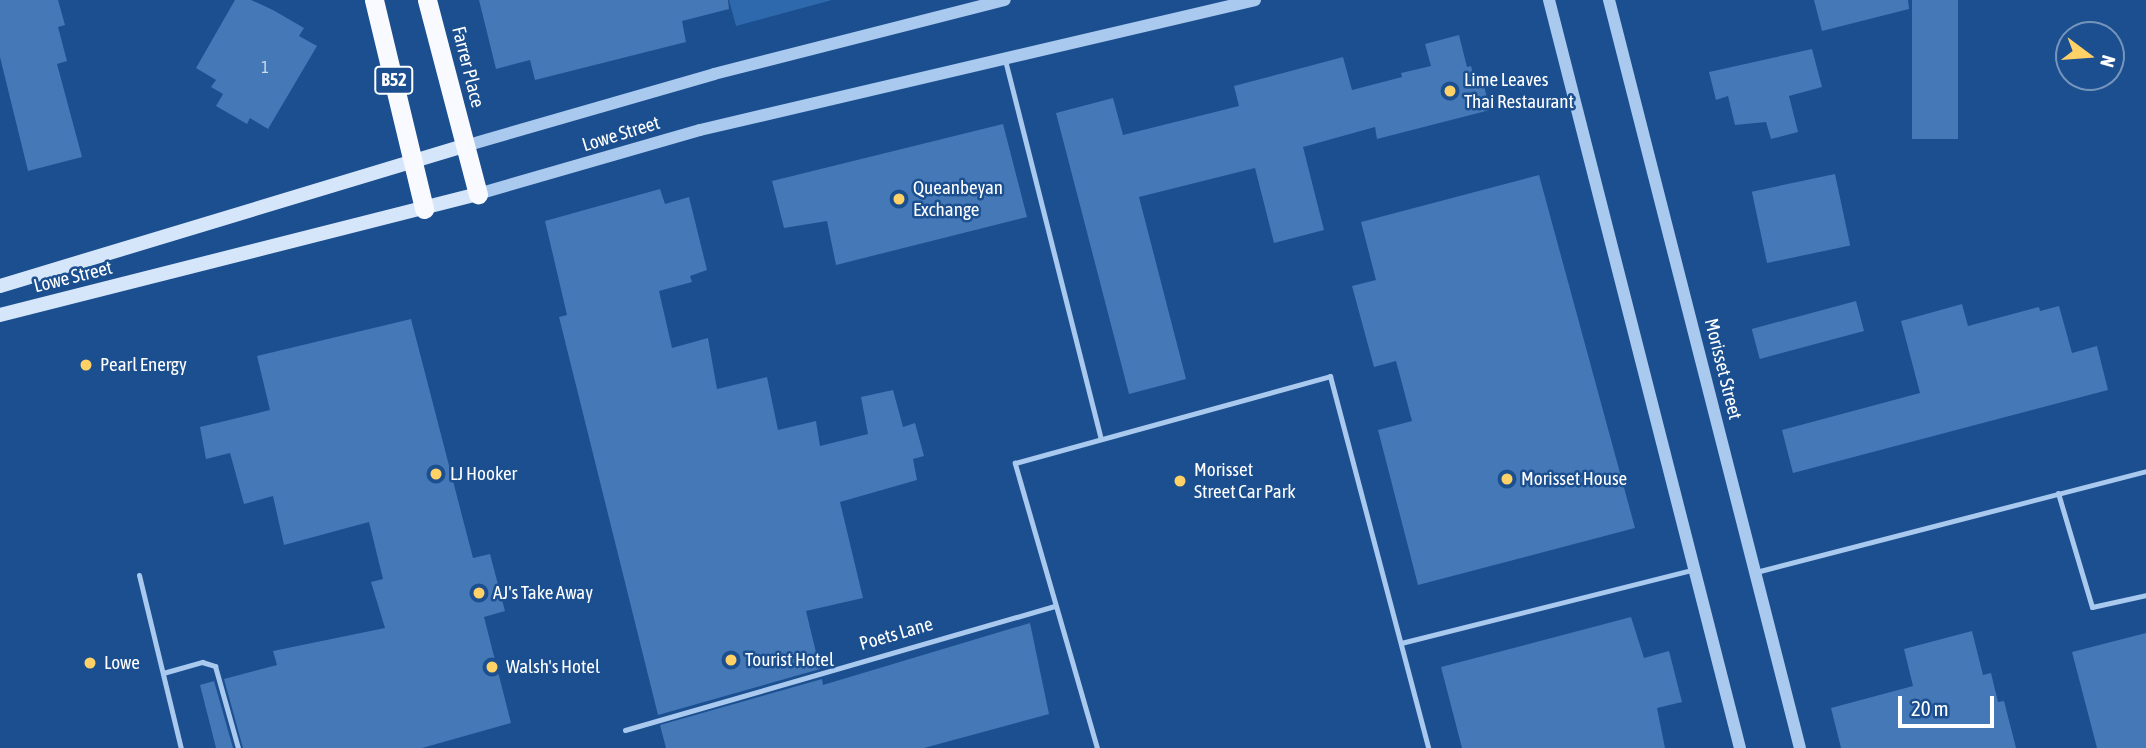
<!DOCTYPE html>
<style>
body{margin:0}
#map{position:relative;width:2146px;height:748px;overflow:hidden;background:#1b4f8f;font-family:"Asap Condensed",sans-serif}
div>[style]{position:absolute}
.green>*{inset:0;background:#2e69ad}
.building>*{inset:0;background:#4478b7;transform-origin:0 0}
.service>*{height:5px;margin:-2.5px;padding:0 2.5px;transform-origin:2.5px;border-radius:2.5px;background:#a9c9ee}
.tertiary>*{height:12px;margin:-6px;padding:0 6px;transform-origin:6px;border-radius:6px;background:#a9c9ee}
.secondary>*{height:14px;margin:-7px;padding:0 7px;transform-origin:7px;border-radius:7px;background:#d6e6fa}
.trunk>*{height:19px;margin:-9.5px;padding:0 9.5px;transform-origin:9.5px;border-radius:9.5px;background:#f8faff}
.dots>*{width:19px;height:19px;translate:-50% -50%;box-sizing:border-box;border:4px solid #1b4f8f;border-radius:50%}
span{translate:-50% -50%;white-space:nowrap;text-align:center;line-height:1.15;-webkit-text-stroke:5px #1b4f8f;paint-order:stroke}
.number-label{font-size:16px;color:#d0dded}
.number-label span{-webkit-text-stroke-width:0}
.shield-label span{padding:2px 5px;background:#1b4f8f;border:2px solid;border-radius:5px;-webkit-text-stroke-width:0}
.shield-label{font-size:18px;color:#fff;font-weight:700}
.street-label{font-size:19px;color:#fff}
.poi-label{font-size:19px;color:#fff}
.left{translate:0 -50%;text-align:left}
.north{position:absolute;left:2055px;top:21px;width:70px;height:70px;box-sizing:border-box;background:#1b4f8f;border:2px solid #7695bc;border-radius:50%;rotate:106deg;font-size:19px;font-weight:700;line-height:28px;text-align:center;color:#fff}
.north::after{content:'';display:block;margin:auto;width:24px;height:32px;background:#ffd166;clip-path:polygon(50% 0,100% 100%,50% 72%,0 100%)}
.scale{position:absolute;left:1898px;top:696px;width:96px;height:32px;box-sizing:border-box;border:4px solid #fff;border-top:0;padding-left:9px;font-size:21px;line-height:24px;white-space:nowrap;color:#fff;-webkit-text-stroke:5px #1b4f8f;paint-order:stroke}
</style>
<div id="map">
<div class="green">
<div style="clip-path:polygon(729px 0,832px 0,736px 26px)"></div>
</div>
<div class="building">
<div style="clip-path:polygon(0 0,58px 0,65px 25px,58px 27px,67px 61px,57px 64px,82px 157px,28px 171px,0 57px)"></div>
<div style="clip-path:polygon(235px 0,251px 0,273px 10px,304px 28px,299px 36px,317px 46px,268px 129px,250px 118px,247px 124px,216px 106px,223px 94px,211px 87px,216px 80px,196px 68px)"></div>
<div style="clip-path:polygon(479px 0,728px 0,729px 9px,682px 21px,686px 42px,535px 80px,530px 60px,496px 69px)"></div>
<div style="clip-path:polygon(1814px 0,1908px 0,1909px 9px,1822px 31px)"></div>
<div style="left:1912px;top:0;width:46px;height:139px"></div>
<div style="clip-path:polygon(1459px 35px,1467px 67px,1471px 66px,1475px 81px,1482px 78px,1490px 110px,1377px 139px,1375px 127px,1303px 147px,1324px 230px,1274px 243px,1255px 168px,1139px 197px,1186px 379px,1129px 394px,1056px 113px,1113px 98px,1123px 135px,1239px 106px,1234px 86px,1343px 57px,1352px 90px,1402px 77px,1401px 73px,1431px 66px,1425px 44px)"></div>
<div style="clip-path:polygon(1812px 49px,1822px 87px,1789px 96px,1798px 132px,1771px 139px,1766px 122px,1735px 125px,1728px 96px,1716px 100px,1709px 72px)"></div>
<div style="clip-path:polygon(1003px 124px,1027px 217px,836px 265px,827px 221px,784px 228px,772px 181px)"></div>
<div style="left:1835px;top:174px;width:73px;height:85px;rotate:78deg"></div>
<div style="clip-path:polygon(1539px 175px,1635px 528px,1418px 585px,1378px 430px,1412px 421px,1396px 361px,1374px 367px,1352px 286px,1376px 280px,1361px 222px)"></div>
<div style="clip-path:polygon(660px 189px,665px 204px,689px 197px,707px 270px,690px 276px,692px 282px,659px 291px,672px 348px,708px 338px,717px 389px,767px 377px,778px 430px,816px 421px,820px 446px,868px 434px,861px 397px,893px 390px,903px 427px,915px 423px,924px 456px,913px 459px,917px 480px,840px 502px,863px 598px,806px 611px,820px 669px,658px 715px,559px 317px,567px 315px,545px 221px)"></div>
<div style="left:1856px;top:301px;width:31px;height:108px;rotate:75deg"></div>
<div style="clip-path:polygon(1962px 304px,1968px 326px,2039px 307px,2040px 311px,2059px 306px,2072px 353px,2097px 346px,2108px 390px,1793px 473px,1782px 430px,1920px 393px,1901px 321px)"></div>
<div style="clip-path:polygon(411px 319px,473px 558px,490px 554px,505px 611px,484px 617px,511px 723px,422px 748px,243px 748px,224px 679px,277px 665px,273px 651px,385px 628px,371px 582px,383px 579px,369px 522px,284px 545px,273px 496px,244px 504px,230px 453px,206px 459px,200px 427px,270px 410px,257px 356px)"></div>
<div style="clip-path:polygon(1631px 617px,1644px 658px,1669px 651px,1682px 702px,1657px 708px,1665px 748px,1462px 748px,1441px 667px)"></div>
<div style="clip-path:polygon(1030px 623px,1049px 714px,924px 748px,666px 748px,660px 725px,822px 679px,823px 685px)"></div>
<div style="clip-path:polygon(1972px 631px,1983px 675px,1991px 673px,1998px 702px,2004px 701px,2016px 748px,1841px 748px,1831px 708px,1913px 686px,1904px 649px)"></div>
<div style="clip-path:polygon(2146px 633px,2146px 748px,2097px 748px,2072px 652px)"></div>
<div style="clip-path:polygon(214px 681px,233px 748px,216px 748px,200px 685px)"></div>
</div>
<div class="service">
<div style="left:1005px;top:60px;width:391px;rotate:75.8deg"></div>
<div style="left:2058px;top:493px;width:119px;rotate:73.4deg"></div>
<div style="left:2092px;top:607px;width:55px;rotate:-12.5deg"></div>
<div style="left:1756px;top:572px;width:403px;rotate:-14.5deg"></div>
<div style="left:139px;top:575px;width:178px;rotate:76.4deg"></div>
<div style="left:1401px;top:643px;width:299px;rotate:-14.1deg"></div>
<div style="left:163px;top:673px;width:41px;rotate:-15.8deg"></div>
<div style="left:202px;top:662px;width:14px;rotate:17deg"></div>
<div style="left:215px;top:666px;width:85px;rotate:74.3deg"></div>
<div style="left:625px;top:730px;width:448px;rotate:-16.1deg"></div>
<div style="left:1097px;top:748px;width:297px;rotate:-106.1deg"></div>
<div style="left:1015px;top:463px;width:327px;rotate:-15.4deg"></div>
<div style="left:1330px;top:376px;width:385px;rotate:75.2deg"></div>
</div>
<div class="tertiary">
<div style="left:1549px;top:0;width:772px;rotate:75.68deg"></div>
<div style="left:1609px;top:0;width:772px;rotate:75.68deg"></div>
<div style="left:465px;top:146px;width:259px;rotate:-16.1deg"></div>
<div style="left:714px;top:74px;width:300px;rotate:-14.3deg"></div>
<div style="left:478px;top:194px;width:231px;rotate:-16.1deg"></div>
<div style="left:700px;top:130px;width:570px;rotate:-13.18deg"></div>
</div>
<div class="secondary">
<div style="left:0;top:286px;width:486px;rotate:-16.8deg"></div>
<div style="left:0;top:315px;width:493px;rotate:-14.2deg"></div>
</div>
<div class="trunk">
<div style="left:374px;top:0;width:215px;rotate:76.5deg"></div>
<div style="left:427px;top:0;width:201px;rotate:75.3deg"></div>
</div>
<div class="dots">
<div style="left:1450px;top:91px;background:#ffd166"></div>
<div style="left:899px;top:199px;background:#ffd166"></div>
<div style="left:86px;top:365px;background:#ffd166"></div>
<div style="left:436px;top:474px;background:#ffd166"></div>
<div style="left:1507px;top:479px;background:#ffd166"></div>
<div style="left:1180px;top:481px;background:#ffd166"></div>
<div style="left:479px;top:593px;background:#ffd166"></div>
<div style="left:731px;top:660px;background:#ffd166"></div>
<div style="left:90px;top:663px;background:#ffd166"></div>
<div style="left:492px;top:667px;background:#ffd166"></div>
</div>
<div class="number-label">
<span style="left:265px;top:67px">1</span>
</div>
<div class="shield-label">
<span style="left:394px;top:80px">B52</span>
</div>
<div class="street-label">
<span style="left:468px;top:67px;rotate:76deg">Farrer Place</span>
<span style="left:621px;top:134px;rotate:-17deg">Lowe Street</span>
<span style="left:73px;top:277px;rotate:-14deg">Lowe Street</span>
<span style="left:1723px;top:369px;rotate:76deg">Morisset Street</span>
<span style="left:896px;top:634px;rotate:-16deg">Poets Lane</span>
</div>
<div class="poi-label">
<span class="left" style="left:1464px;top:91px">Lime Leaves<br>Thai Restaurant</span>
<span class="left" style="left:913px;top:199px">Queanbeyan<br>Exchange</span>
<span class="left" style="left:100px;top:365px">Pearl Energy</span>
<span class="left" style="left:1194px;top:481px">Morisset<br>Street Car Park</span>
<span class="left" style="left:450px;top:474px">LJ Hooker</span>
<span class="left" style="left:1521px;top:479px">Morisset House</span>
<span class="left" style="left:493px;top:593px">AJ's Take Away</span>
<span class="left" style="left:745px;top:660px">Tourist Hotel</span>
<span class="left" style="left:104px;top:663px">Lowe</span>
<span class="left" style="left:506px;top:667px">Walsh's Hotel</span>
</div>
<div class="north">N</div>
<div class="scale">20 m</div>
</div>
